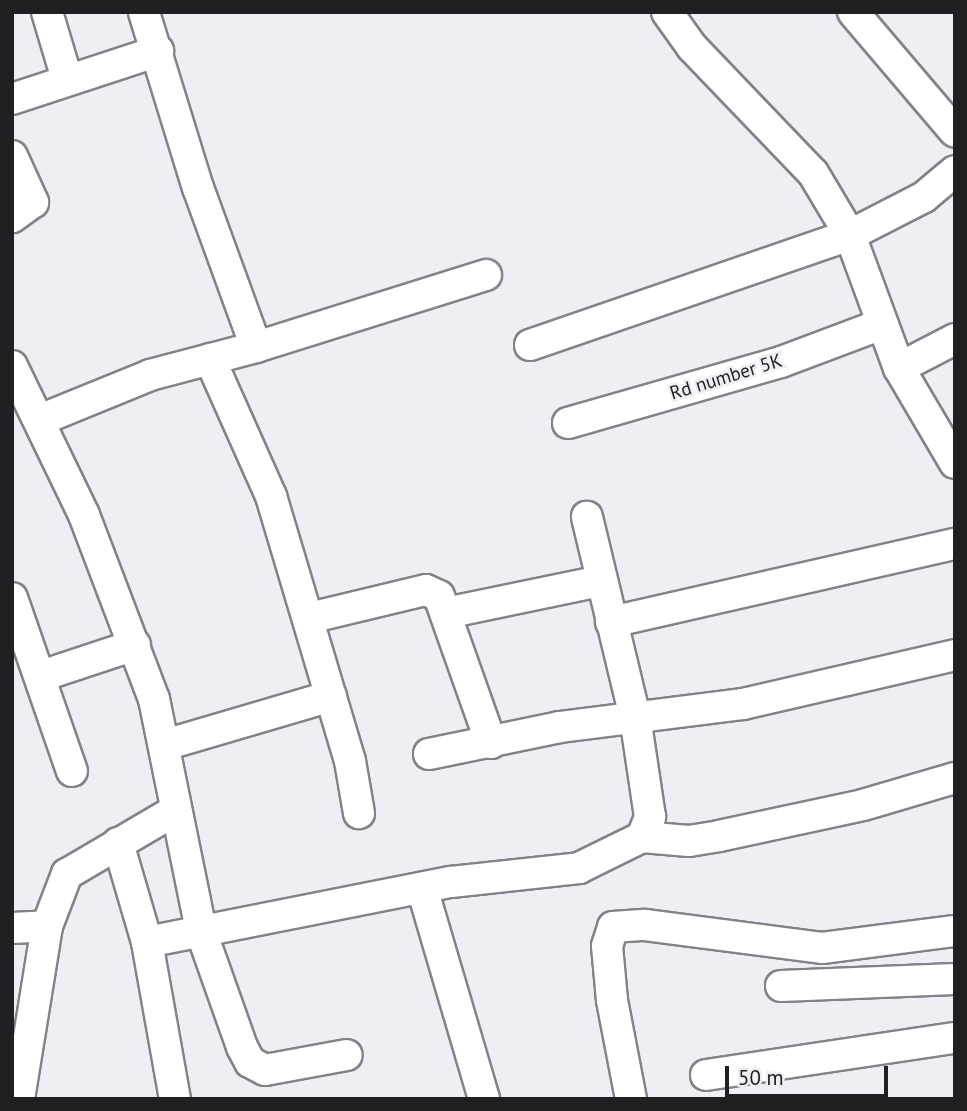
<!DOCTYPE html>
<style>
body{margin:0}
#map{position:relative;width:967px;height:1111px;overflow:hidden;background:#f0eef4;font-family:"PT Sans",sans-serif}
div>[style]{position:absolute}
.roads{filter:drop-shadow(2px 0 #838287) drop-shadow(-2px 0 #838287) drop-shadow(0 2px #838287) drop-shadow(0 -2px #838287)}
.minor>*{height:30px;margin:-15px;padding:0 15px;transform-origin:15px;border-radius:15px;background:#fff}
span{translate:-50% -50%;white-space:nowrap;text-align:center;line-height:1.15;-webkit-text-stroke:5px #f0eef4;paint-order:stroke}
.street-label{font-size:19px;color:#202022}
.frame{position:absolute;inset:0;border:14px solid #202022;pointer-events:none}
.scale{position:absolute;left:725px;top:1066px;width:163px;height:32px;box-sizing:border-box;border:4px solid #202022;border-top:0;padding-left:9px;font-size:21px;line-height:24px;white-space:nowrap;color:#202022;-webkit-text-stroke:5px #f0eef4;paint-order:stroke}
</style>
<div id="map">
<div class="roads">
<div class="minor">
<div style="left:47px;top:12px;width:70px;rotate:73.4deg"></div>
<div style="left:667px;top:12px;width:43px;rotate:54.5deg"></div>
<div style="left:692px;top:47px;width:175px;rotate:46.2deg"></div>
<div style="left:813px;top:173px;width:72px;rotate:59.2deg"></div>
<div style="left:850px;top:235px;width:142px;rotate:69.8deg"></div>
<div style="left:899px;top:368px;width:110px;rotate:59.5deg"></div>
<div style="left:853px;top:12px;width:157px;rotate:49.6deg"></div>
<div style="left:12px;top:99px;width:154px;rotate:-18.2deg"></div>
<div style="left:12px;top:156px;width:51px;rotate:65.5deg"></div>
<div style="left:33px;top:202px;width:26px;rotate:144deg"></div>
<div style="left:530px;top:345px;width:338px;rotate:-19deg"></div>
<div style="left:850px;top:235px;width:83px;rotate:-27.2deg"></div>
<div style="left:924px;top:197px;width:40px;rotate:-40deg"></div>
<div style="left:256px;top:347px;width:241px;rotate:-17.4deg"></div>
<div style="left:210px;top:359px;width:150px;rotate:66deg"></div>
<div style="left:271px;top:496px;width:277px;rotate:73.4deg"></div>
<div style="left:350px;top:761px;width:53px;rotate:80.2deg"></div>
<div style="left:12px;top:366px;width:165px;rotate:64.2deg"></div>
<div style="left:84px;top:515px;width:197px;rotate:69.2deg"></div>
<div style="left:154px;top:699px;width:240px;rotate:78.5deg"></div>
<div style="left:202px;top:934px;width:120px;rotate:70.5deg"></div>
<div style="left:242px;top:1047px;width:17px;rotate:62deg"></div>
<div style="left:250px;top:1062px;width:17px;rotate:28deg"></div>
<div style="left:265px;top:1070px;width:83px;rotate:-10.4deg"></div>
<div style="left:899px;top:368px;width:63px;rotate:-27.4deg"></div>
<div style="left:40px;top:420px;width:119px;rotate:-22.2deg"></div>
<div style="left:150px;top:375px;width:110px;rotate:-14.8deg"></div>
<div style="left:256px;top:347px;width:169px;rotate:-110deg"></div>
<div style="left:198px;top:188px;width:184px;rotate:-107.1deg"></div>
<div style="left:568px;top:423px;width:222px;rotate:-16deg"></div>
<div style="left:781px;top:362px;width:108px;rotate:-20.6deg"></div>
<div style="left:12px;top:598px;width:183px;rotate:70.9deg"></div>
<div style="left:446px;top:613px;width:157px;rotate:-11.7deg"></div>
<div style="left:309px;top:618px;width:120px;rotate:-13.5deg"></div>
<div style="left:426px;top:590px;width:14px;rotate:25deg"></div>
<div style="left:439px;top:596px;width:156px;rotate:70.5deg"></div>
<div style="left:611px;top:622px;width:353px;rotate:-12.8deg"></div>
<div style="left:41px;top:676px;width:99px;rotate:-18.3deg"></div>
<div style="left:165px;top:745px;width:173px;rotate:-16.4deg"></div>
<div style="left:429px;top:754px;width:134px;rotate:-11.6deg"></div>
<div style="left:560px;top:727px;width:184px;rotate:-7.2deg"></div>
<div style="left:743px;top:704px;width:218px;rotate:-13deg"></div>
<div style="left:642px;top:837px;width:47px;rotate:4.9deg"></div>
<div style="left:689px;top:841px;width:30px;rotate:-9deg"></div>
<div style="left:719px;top:836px;width:147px;rotate:-12.1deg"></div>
<div style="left:863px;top:805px;width:96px;rotate:-16.4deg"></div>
<div style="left:118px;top:843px;width:103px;rotate:73.7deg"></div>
<div style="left:147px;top:942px;width:159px;rotate:79.9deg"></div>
<div style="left:422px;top:888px;width:220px;rotate:73.6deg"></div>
<div style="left:12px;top:928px;width:35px;rotate:-3deg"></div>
<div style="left:147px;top:942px;width:310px;rotate:-11.2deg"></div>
<div style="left:451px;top:882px;width:129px;rotate:-6.2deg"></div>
<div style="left:579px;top:868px;width:70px;rotate:-26.2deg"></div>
<div style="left:642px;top:837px;width:22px;rotate:-68deg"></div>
<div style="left:650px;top:817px;width:101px;rotate:-98.5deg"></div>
<div style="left:635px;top:717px;width:206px;rotate:-103.5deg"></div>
<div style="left:781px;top:986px;width:174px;rotate:-2.3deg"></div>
<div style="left:706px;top:1075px;width:252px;rotate:-8.5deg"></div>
<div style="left:19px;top:1099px;width:175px;rotate:-80.8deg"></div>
<div style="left:47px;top:926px;width:56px;rotate:-69deg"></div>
<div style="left:67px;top:874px;width:126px;rotate:-30.4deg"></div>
<div style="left:631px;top:1099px;width:101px;rotate:-100.9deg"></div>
<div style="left:612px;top:1000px;width:54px;rotate:-95.3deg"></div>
<div style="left:607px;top:946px;width:20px;rotate:-72deg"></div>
<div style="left:613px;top:927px;width:32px;rotate:-4deg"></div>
<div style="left:645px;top:925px;width:178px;rotate:7.4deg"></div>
<div style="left:822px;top:948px;width:134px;rotate:-7.3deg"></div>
</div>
</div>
<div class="street-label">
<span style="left:726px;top:377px;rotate:-17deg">Rd number 5K</span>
</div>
<div class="frame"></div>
<div class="scale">50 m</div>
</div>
